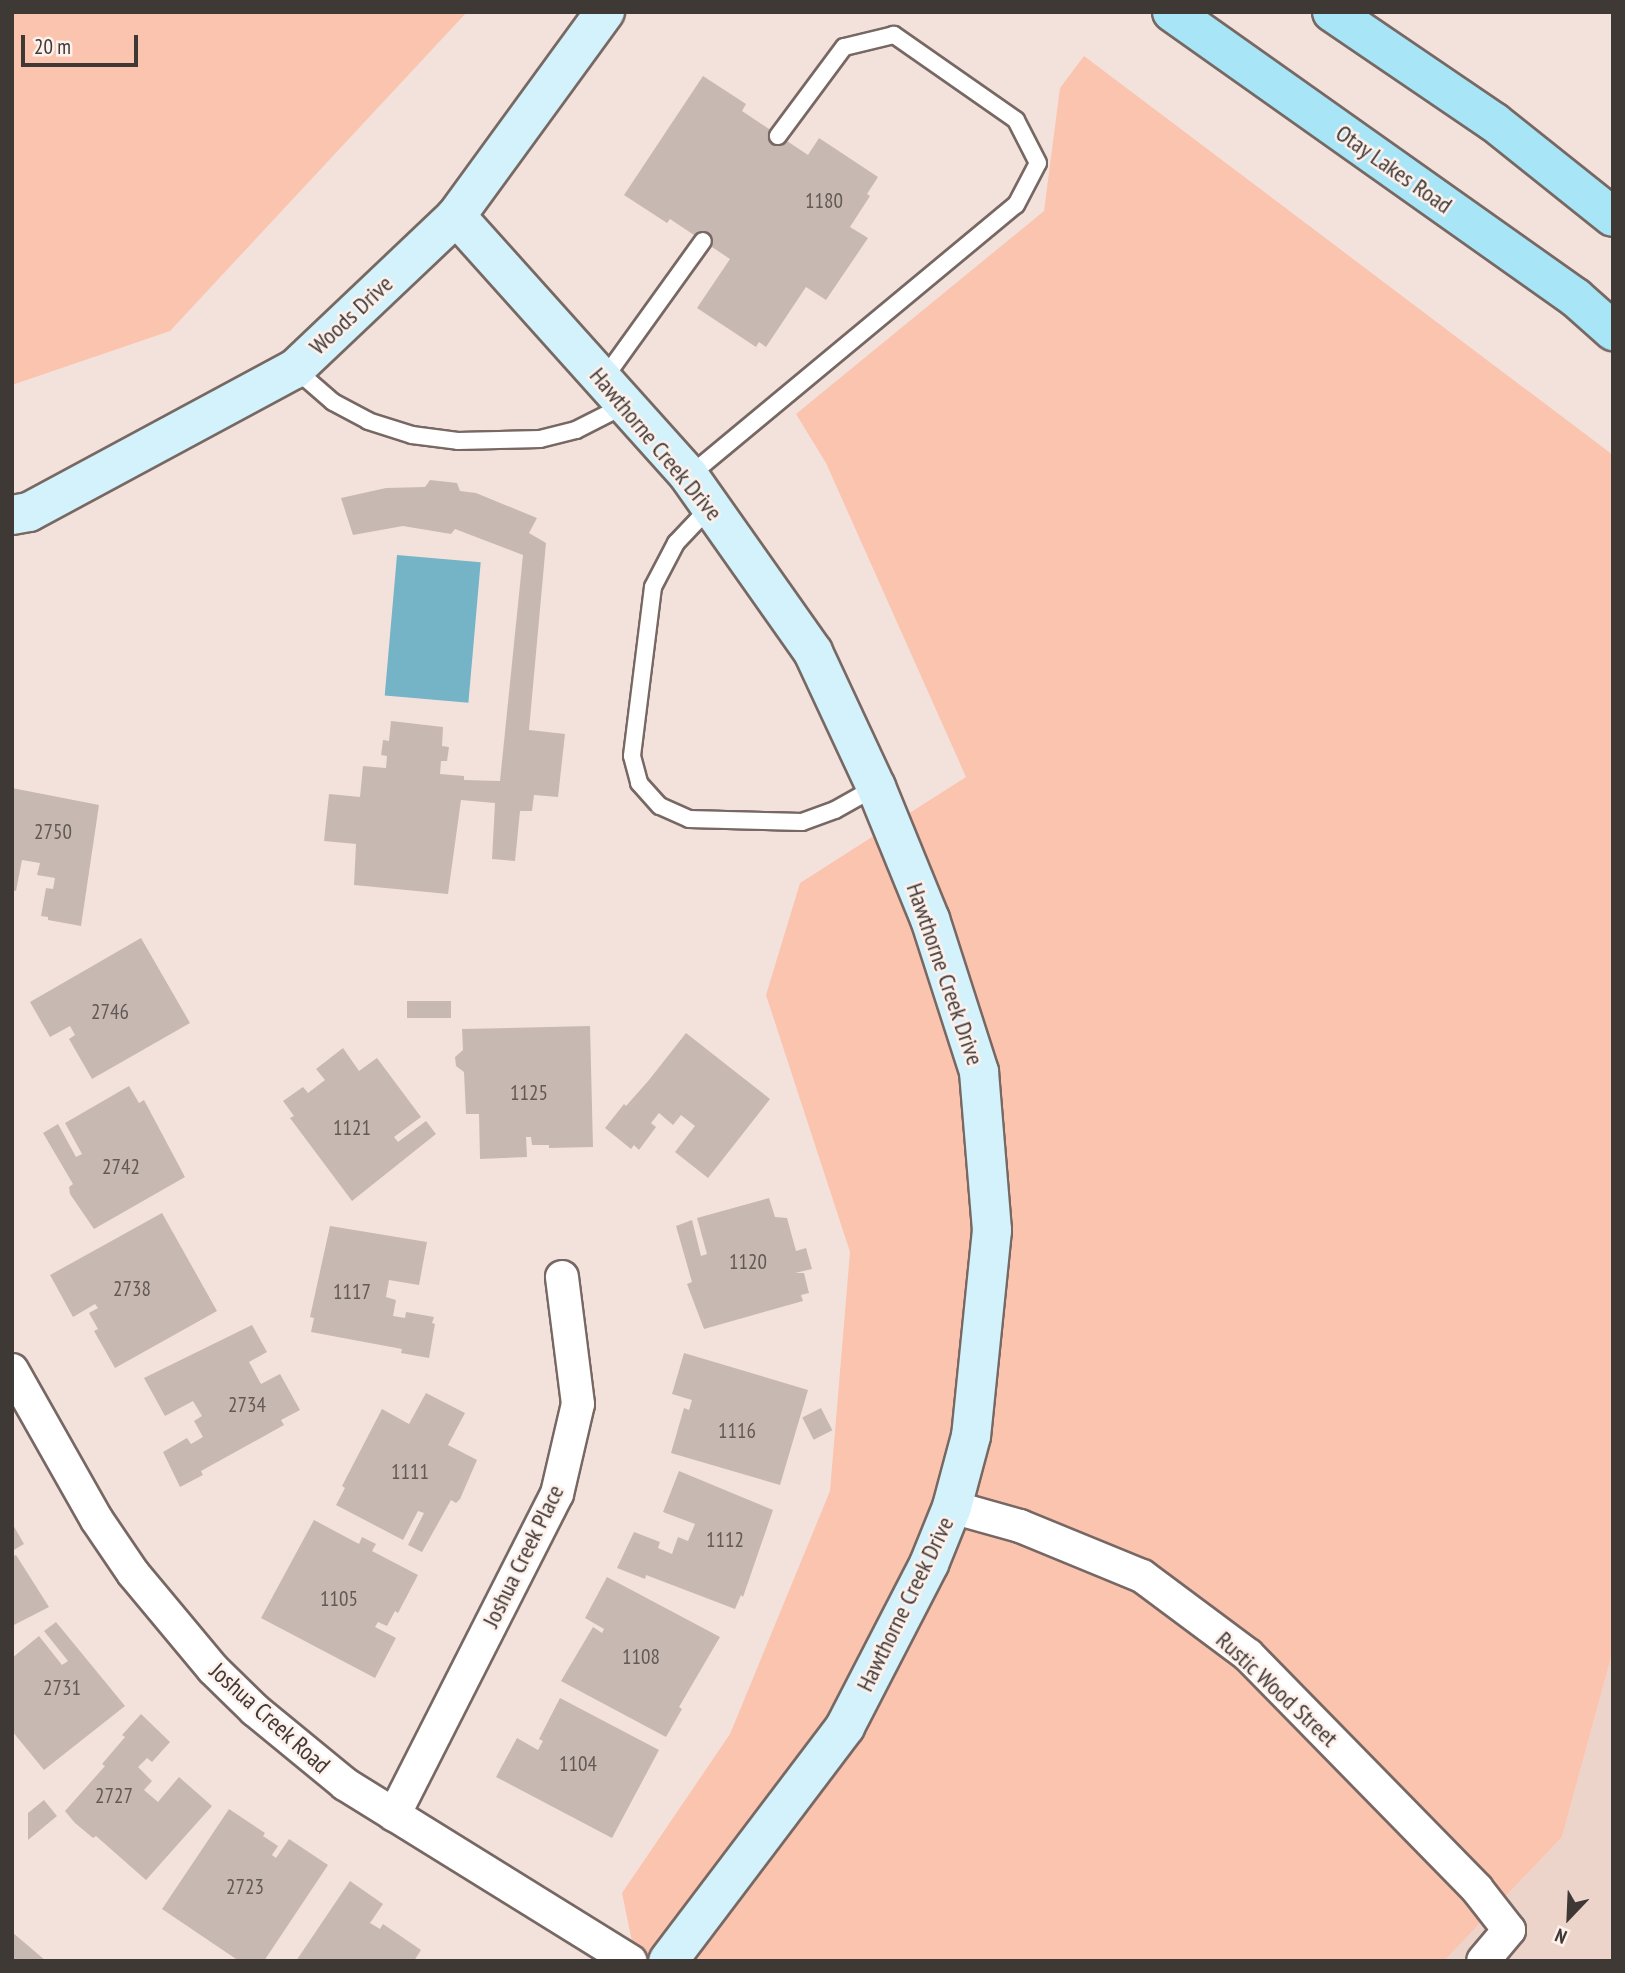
<!DOCTYPE html>
<style>
body{margin:0}
#map{position:relative;width:1625px;height:1973px;overflow:hidden;background:#f3e2dc;font-family:"PT Sans Narrow",sans-serif}
div>[style]{position:absolute}
.built>*{inset:0;background:#edd4cb}
.green>*{inset:0;background:#fac4af}
.water>*{inset:0;background:#75b4c7;transform-origin:0 0}
.building>*{inset:0;background:#c8b8b2;transform-origin:0 0}
.roads{filter:drop-shadow(2px 0 #776863) drop-shadow(-2px 0 #776863) drop-shadow(0 2px #776863) drop-shadow(0 -2px #776863)}
.lane>*{height:16px;margin:-8px;padding:0 8px;transform-origin:8px;border-radius:8px;background:#fff}
.street>*{height:32px;margin:-16px;padding:0 16px;transform-origin:16px;border-radius:16px;background:#fff}
.secondary>*{height:38px;margin:-19px;padding:0 19px;transform-origin:19px;border-radius:19px;background:#d3f2fb}
.primary>*{height:38px;margin:-19px;padding:0 19px;transform-origin:19px;border-radius:19px;background:#a7e5f7}
span{translate:-50% -50%;white-space:nowrap;text-align:center;line-height:1.15;-webkit-text-stroke:5px #fef0eb;paint-order:stroke}
.number-label{font-size:21px;color:#615955}
.number-label span{-webkit-text-stroke-width:0}
.street-label{font-size:24px;color:#3f3936}
.frame{position:absolute;inset:0;border:14px solid #3f3936;pointer-events:none}
.north{position:absolute;left:1534px;top:1882px;width:70px;height:70px;-webkit-text-stroke:5px #fef0eb;paint-order:stroke;rotate:203deg;font-size:19px;font-weight:700;line-height:28px;text-align:center;color:#3f3936}
.north::after{content:'';display:block;margin:auto;width:24px;height:32px;background:#3f3936;clip-path:polygon(50% 0,100% 100%,50% 72%,0 100%)}
.scale{position:absolute;left:21px;top:35px;width:117px;height:32px;box-sizing:border-box;border:4px solid #3f3936;border-top:0;padding-left:9px;font-size:21px;line-height:24px;white-space:nowrap;color:#3f3936;-webkit-text-stroke:5px #fef0eb;paint-order:stroke}
</style>
<div id="map">
<div class="built">
<div style="clip-path:polygon(1613px 1650px,1613px 1961px,1444px 1961px,1562px 1837px)"></div>
</div>
<div class="green">
<div style="clip-path:polygon(12px 12px,467px 12px,170px 331px,12px 385px)"></div>
<div style="clip-path:polygon(1084px 56px,1613px 455px,1613px 1650px,1562px 1837px,1444px 1961px,636px 1961px,622px 1893px,730px 1734px,830px 1491px,850px 1252px,766px 995px,800px 883px,966px 777px,826px 463px,796px 414px,1044px 211px,1060px 88px)"></div>
</div>
<div class="water">
<div style="left:397px;top:555px;width:84px;height:141px;rotate:5deg"></div>
</div>
<div class="building">
<div style="clip-path:polygon(703px 76px,746px 104px,742px 111px,808px 155px,819px 138px,878px 177px,867px 194px,870px 196px,850px 227px,868px 238px,826px 300px,806px 287px,766px 347px,759px 342px,756px 347px,697px 308px,730px 259px,670px 219px,667px 223px,624px 195px)"></div>
<div style="clip-path:polygon(430px 480px,457px 483px,460px 491px,476px 493px,537px 518px,529px 533px,546px 543px,529px 730px,565px 734px,558px 797px,534px 795px,532px 811px,520px 811px,515px 861px,492px 859px,495px 803px,461px 800px,448px 894px,354px 885px,356px 844px,324px 841px,329px 794px,360px 797px,363px 766px,386px 768px,387px 756px,381px 755px,383px 740px,389px 741px,391px 721px,443px 727px,442px 746px,449px 747px,447px 761px,441px 761px,440px 774px,464px 776px,464px 780px,500px 781px,523px 555px,455px 529px,451px 534px,403px 526px,353px 535px,341px 498px,386px 488px,425px 487px)"></div>
<div style="clip-path:polygon(12px 788px,99px 805px,81px 926px,48px 920px,48px 917px,41px 916px,46px 888px,53px 889px,55px 878px,37px 875px,40px 863px,22px 860px,16px 891px,12px 890px)"></div>
<div style="clip-path:polygon(141px 938px,190px 1023px,92px 1079px,69px 1039px,75px 1035px,70px 1026px,50px 1037px,30px 1002px)"></div>
<div style="left:451px;top:1001px;width:17px;height:44px;rotate:90deg"></div>
<div style="clip-path:polygon(590px 1026px,593px 1147px,549px 1148px,549px 1145px,532px 1145px,531px 1137px,526px 1137px,527px 1157px,480px 1159px,479px 1114px,466px 1114px,464px 1072px,456px 1066px,455px 1057px,463px 1050px,462px 1029px)"></div>
<div style="clip-path:polygon(686px 1033px,770px 1099px,708px 1178px,675px 1152px,695px 1126px,681px 1115px,673px 1125px,659px 1113px,651px 1123px,656px 1127px,639px 1150px,634px 1145px,631px 1149px,605px 1128px,624px 1104px,626px 1106px,649px 1080px)"></div>
<div style="clip-path:polygon(343px 1048px,359px 1071px,377px 1058px,421px 1117px,394px 1137px,398px 1142px,426px 1121px,436px 1134px,352px 1201px,290px 1118px,294px 1116px,283px 1101px,303px 1087px,308px 1093px,325px 1080px,316px 1069px)"></div>
<div style="clip-path:polygon(129px 1086px,139px 1103px,144px 1100px,185px 1177px,94px 1229px,70px 1194px,69px 1187px,73px 1184px,43px 1133px,58px 1124px,76px 1157px,82px 1154px,65px 1123px)"></div>
<div style="clip-path:polygon(769px 1198px,775px 1217px,787px 1218px,796px 1251px,806px 1248px,812px 1269px,795px 1273px,804px 1273px,809px 1293px,801px 1295px,803px 1301px,704px 1329px,687px 1284px,692px 1282px,676px 1226px,692px 1220px,701px 1256px,707px 1254px,697px 1218px)"></div>
<div style="clip-path:polygon(162px 1213px,217px 1311px,115px 1368px,94px 1331px,98px 1329px,89px 1313px,98px 1308px,95px 1304px,73px 1317px,50px 1275px)"></div>
<div style="clip-path:polygon(330px 1226px,427px 1242px,419px 1285px,389px 1280px,386px 1297px,396px 1300px,393px 1316px,405px 1318px,406px 1312px,434px 1317px,432px 1323px,435px 1324px,429px 1358px,401px 1353px,402px 1349px,311px 1332px,314px 1318px,310px 1317px)"></div>
<div style="clip-path:polygon(252px 1325px,267px 1352px,249px 1362px,261px 1384px,280px 1374px,300px 1410px,281px 1420px,284px 1425px,201px 1471px,203px 1475px,180px 1487px,163px 1452px,187px 1438px,191px 1444px,203px 1437px,194px 1421px,202px 1416px,193px 1401px,165px 1416px,144px 1378px)"></div>
<div style="clip-path:polygon(684px 1353px,808px 1390px,780px 1485px,671px 1453px,684px 1408px,689px 1410px,692px 1400px,672px 1394px)"></div>
<div style="clip-path:polygon(426px 1393px,465px 1413px,448px 1445px,477px 1460px,460px 1499px,456px 1503px,451px 1500px,422px 1552px,408px 1545px,424px 1513px,418px 1511px,403px 1540px,336px 1505px,345px 1488px,342px 1486px,382px 1409px,409px 1424px)"></div>
<div style="left:821px;top:1408px;width:25px;height:21px;rotate:63deg"></div>
<div style="clip-path:polygon(679px 1471px,773px 1510px,743px 1597px,741px 1595px,735px 1609px,646px 1575px,645px 1579px,617px 1568px,634px 1532px,660px 1542px,658px 1548px,672px 1554px,678px 1537px,688px 1541px,695px 1524px,663px 1512px)"></div>
<div style="clip-path:polygon(314px 1520px,359px 1544px,362px 1537px,376px 1544px,372px 1551px,418px 1575px,398px 1613px,395px 1611px,387px 1626px,378px 1622px,375px 1627px,396px 1638px,375px 1678px,261px 1618px)"></div>
<div style="clip-path:polygon(12px 1523px,24px 1544px,12px 1551px)"></div>
<div style="clip-path:polygon(16px 1555px,49px 1607px,12px 1626px,12px 1557px)"></div>
<div style="clip-path:polygon(607px 1577px,720px 1637px,679px 1707px,682px 1709px,666px 1737px,561px 1681px,593px 1627px,602px 1633px,604px 1629px,585px 1618px)"></div>
<div style="clip-path:polygon(56px 1622px,125px 1706px,44px 1770px,12px 1731px,12px 1658px,39px 1636px,62px 1665px,68px 1661px,44px 1631px)"></div>
<div style="clip-path:polygon(560px 1698px,659px 1750px,612px 1838px,496px 1777px,517px 1738px,538px 1750px,543px 1741px,539px 1739px)"></div>
<div style="clip-path:polygon(141px 1714px,170px 1742px,152px 1762px,147px 1758px,138px 1767px,152px 1781px,144px 1790px,158px 1802px,179px 1777px,212px 1806px,146px 1880px,96px 1836px,93px 1838px,75px 1823px,65px 1811px,105px 1766px,102px 1764px,125px 1737px,122px 1735px)"></div>
<div style="clip-path:polygon(44px 1800px,57px 1816px,28px 1840px,28px 1813px)"></div>
<div style="clip-path:polygon(229px 1809px,265px 1833px,263px 1836px,278px 1846px,272px 1855px,276px 1858px,289px 1839px,328px 1865px,264px 1961px,239px 1961px,162px 1909px)"></div>
<div style="clip-path:polygon(350px 1881px,383px 1904px,370px 1923px,380px 1929px,383px 1924px,421px 1950px,414px 1961px,296px 1961px)"></div>
<div style="clip-path:polygon(12px 1932px,46px 1961px,12px 1961px)"></div>
</div>
<div class="roads">
<div class="lane">
<div style="left:295px;top:369px;width:50px;rotate:41deg"></div>
<div style="left:333px;top:402px;width:40px;rotate:28deg"></div>
<div style="left:368px;top:421px;width:46px;rotate:17.7deg"></div>
<div style="left:412px;top:435px;width:46px;rotate:7.4deg"></div>
<div style="left:458px;top:441px;width:82px;rotate:-1.4deg"></div>
<div style="left:540px;top:439px;width:37px;rotate:-14deg"></div>
<div style="left:576px;top:430px;width:55px;rotate:-27deg"></div>
<div style="left:603px;top:380px;width:171px;rotate:-54.3deg"></div>
<div style="left:689px;top:476px;width:425px;rotate:-39.7deg"></div>
<div style="left:1016px;top:205px;width:47px;rotate:-62.4deg"></div>
<div style="left:1038px;top:163px;width:48px;rotate:-117.1deg"></div>
<div style="left:1016px;top:120px;width:149px;rotate:-145.1deg"></div>
<div style="left:894px;top:35px;width:51px;rotate:166.5deg"></div>
<div style="left:844px;top:47px;width:111px;rotate:126.6deg"></div>
<div style="left:711px;top:506px;width:51px;rotate:133.4deg"></div>
<div style="left:676px;top:543px;width:50px;rotate:117.6deg"></div>
<div style="left:653px;top:587px;width:170px;rotate:97.1deg"></div>
<div style="left:632px;top:756px;width:28px;rotate:75deg"></div>
<div style="left:639px;top:783px;width:31px;rotate:48deg"></div>
<div style="left:660px;top:806px;width:32px;rotate:24deg"></div>
<div style="left:689px;top:819px;width:113px;rotate:1.5deg"></div>
<div style="left:802px;top:822px;width:35px;rotate:-20deg"></div>
<div style="left:835px;top:810px;width:47px;rotate:-29.3deg"></div>
</div>
<div class="street">
<div style="left:12px;top:1370px;width:172px;rotate:60.5deg"></div>
<div style="left:97px;top:1520px;width:64px;rotate:55.8deg"></div>
<div style="left:133px;top:1573px;width:125px;rotate:50.2deg"></div>
<div style="left:213px;top:1669px;width:59px;rotate:44.3deg"></div>
<div style="left:255px;top:1710px;width:117px;rotate:39.4deg"></div>
<div style="left:345px;top:1784px;width:336px;rotate:31.8deg"></div>
<div style="left:952px;top:1507px;width:71px;rotate:15.6deg"></div>
<div style="left:1020px;top:1526px;width:132px;rotate:22.3deg"></div>
<div style="left:1142px;top:1576px;width:132px;rotate:36.7deg"></div>
<div style="left:1248px;top:1655px;width:327px;rotate:45.6deg"></div>
<div style="left:1477px;top:1889px;width:52px;rotate:52deg"></div>
<div style="left:1509px;top:1930px;width:40px;rotate:130deg"></div>
<div style="left:394px;top:1815px;width:360px;rotate:-63.1deg"></div>
<div style="left:557px;top:1494px;width:92px;rotate:-76.9deg"></div>
<div style="left:578px;top:1404px;width:128px;rotate:-97.2deg"></div>
</div>
<div class="secondary">
<div style="left:456px;top:216px;width:349px;rotate:48.1deg"></div>
<div style="left:689px;top:476px;width:215px;rotate:54.8deg"></div>
<div style="left:813px;top:652px;width:149px;rotate:65deg"></div>
<div style="left:876px;top:787px;width:143px;rotate:67.8deg"></div>
<div style="left:930px;top:919px;width:161px;rotate:72.2deg"></div>
<div style="left:979px;top:1072px;width:159px;rotate:85.3deg"></div>
<div style="left:992px;top:1230px;width:207px;rotate:95.8deg"></div>
<div style="left:971px;top:1436px;width:73px;rotate:105deg"></div>
<div style="left:952px;top:1507px;width:61px;rotate:112deg"></div>
<div style="left:929px;top:1564px;width:183px;rotate:117.3deg"></div>
<div style="left:845px;top:1727px;width:293px;rotate:127.1deg"></div>
<div style="left:12px;top:515px;width:17px;rotate:-10deg"></div>
<div style="left:29px;top:512px;width:302px;rotate:-28.3deg"></div>
<div style="left:295px;top:369px;width:222px;rotate:-43.5deg"></div>
<div style="left:456px;top:216px;width:253px;rotate:-53.9deg"></div>
</div>
<div class="primary">
<div style="left:1172px;top:12px;width:495px;rotate:35.3deg"></div>
<div style="left:1576px;top:298px;width:50px;rotate:41.7deg"></div>
<div style="left:1332px;top:12px;width:196px;rotate:34.2deg"></div>
<div style="left:1494px;top:122px;width:152px;rotate:38.6deg"></div>
</div>
</div>
<div class="number-label">
<span style="left:824px;top:201px">1180</span>
<span style="left:53px;top:832px">2750</span>
<span style="left:110px;top:1012px">2746</span>
<span style="left:529px;top:1093px">1125</span>
<span style="left:352px;top:1128px">1121</span>
<span style="left:121px;top:1167px">2742</span>
<span style="left:748px;top:1262px">1120</span>
<span style="left:132px;top:1289px">2738</span>
<span style="left:352px;top:1292px">1117</span>
<span style="left:247px;top:1405px">2734</span>
<span style="left:737px;top:1431px">1116</span>
<span style="left:410px;top:1472px">1111</span>
<span style="left:725px;top:1540px">1112</span>
<span style="left:339px;top:1599px">1105</span>
<span style="left:641px;top:1657px">1108</span>
<span style="left:62px;top:1688px">2731</span>
<span style="left:578px;top:1764px">1104</span>
<span style="left:114px;top:1796px">2727</span>
<span style="left:245px;top:1887px">2723</span>
</div>
<div class="street-label">
<span style="left:1394px;top:169px;rotate:35deg">Otay Lakes Road</span>
<span style="left:351px;top:315px;rotate:-43deg">Woods Drive</span>
<span style="left:656px;top:444px;rotate:50deg">Hawthorne Creek Drive</span>
<span style="left:945px;top:974px;rotate:71deg">Hawthorne Creek Drive</span>
<span style="left:523px;top:1556px;rotate:-64deg">Joshua Creek Place</span>
<span style="left:905px;top:1604px;rotate:-64deg">Hawthorne Creek Drive</span>
<span style="left:1277px;top:1689px;rotate:43deg">Rustic Wood Street</span>
<span style="left:270px;top:1718px;rotate:42deg">Joshua Creek Road</span>
</div>
<div class="frame"></div>
<div class="north">N</div>
<div class="scale">20 m</div>
</div>
